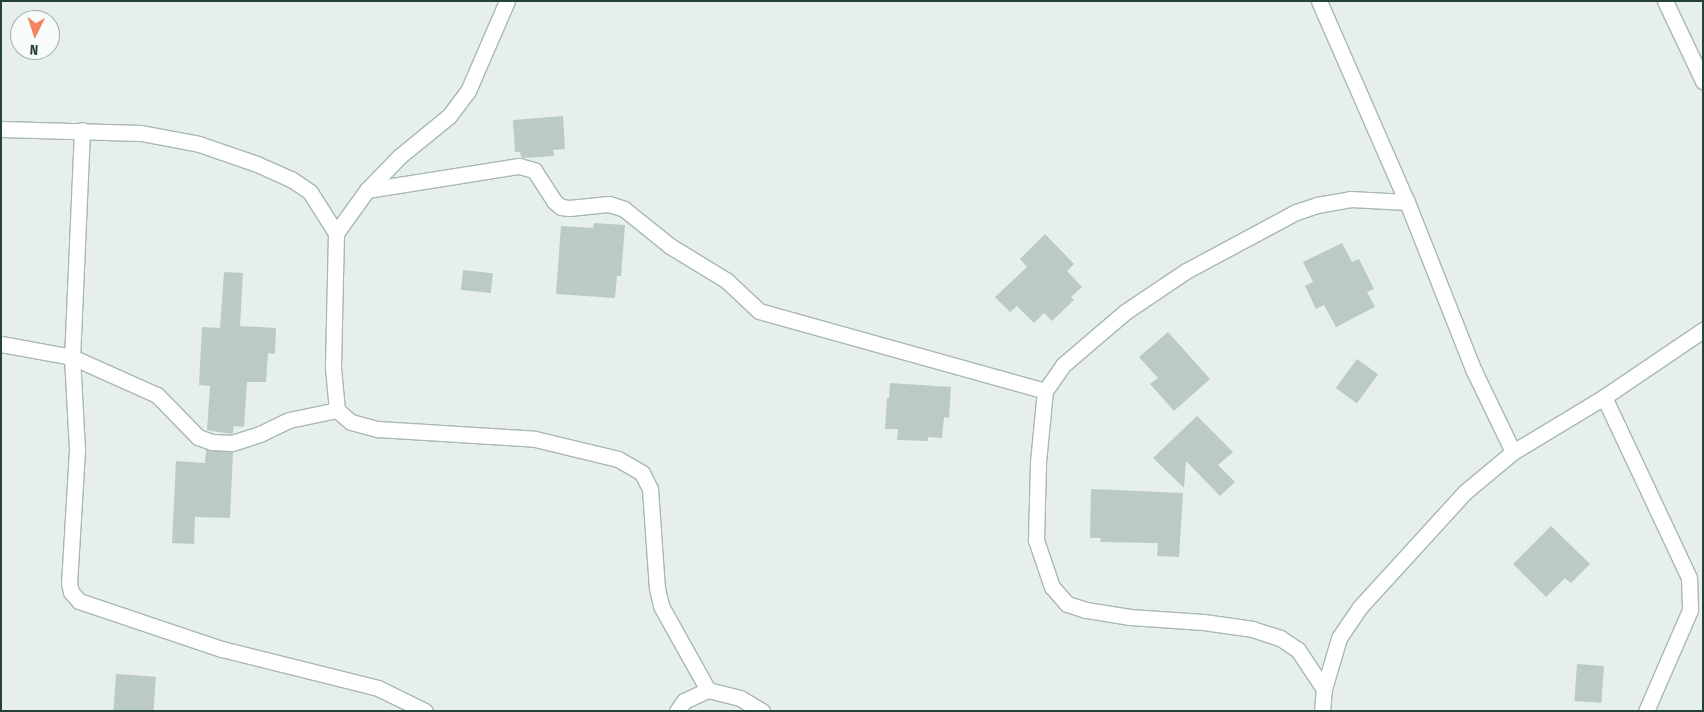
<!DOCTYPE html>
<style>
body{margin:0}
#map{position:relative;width:1704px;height:712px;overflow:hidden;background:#e6efeb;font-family:"Fira Sans Condensed",sans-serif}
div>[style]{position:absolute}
.building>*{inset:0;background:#bbcac4;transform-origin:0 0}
.roads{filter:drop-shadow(1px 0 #a8b8b2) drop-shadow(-1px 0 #a8b8b2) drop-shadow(0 1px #a8b8b2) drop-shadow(0 -1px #a8b8b2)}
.minor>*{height:15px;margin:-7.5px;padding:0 7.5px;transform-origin:7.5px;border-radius:7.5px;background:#fff}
span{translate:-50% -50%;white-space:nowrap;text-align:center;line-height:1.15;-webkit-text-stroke:5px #f7fbf9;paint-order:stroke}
.frame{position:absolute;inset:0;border:2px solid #24423a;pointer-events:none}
.north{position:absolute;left:10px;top:10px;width:50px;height:50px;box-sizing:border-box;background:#f7fbf9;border:1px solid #a3b1ad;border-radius:50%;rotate:184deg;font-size:14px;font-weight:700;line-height:20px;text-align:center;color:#24423a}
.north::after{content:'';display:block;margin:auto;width:18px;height:22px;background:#f4845f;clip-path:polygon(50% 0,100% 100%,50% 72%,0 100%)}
</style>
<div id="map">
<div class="building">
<div style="clip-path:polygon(563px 116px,565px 149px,553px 150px,554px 156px,524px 158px,521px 157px,520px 152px,515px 152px,513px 120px)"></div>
<div style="clip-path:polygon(594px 223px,625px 225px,621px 276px,617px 276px,615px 298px,556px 294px,561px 226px,593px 228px)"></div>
<div style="clip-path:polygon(1045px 234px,1074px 264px,1067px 271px,1082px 287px,1071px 297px,1074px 300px,1052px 321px,1044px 313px,1034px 323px,1017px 306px,1010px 312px,995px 297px,1027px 267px,1020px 259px)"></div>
<div style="clip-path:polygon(1342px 243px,1352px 262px,1359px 259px,1374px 289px,1367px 292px,1375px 307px,1336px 327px,1324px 305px,1316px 309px,1305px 286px,1313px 282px,1303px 262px)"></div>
<div style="left:463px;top:270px;width:30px;height:20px;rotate:6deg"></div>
<div style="clip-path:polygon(224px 272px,243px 273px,240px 326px,276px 328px,275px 354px,268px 353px,266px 382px,247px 382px,244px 427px,234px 426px,233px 433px,231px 434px,207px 430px,210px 386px,199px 385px,202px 327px,220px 328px)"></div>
<div style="clip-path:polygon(1168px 332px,1210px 379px,1174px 411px,1150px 384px,1158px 378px,1139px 357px)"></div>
<div style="left:1357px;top:359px;width:26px;height:36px;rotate:36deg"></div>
<div style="clip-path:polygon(890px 383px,951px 387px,949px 418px,944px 417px,942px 438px,928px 437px,928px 441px,897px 440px,898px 429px,885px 429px,887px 398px,889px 398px)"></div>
<div style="clip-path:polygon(1197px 416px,1233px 452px,1218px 465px,1235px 482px,1220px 496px,1186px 461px,1184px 488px,1153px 458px)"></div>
<div style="clip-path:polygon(206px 450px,233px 452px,230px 518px,195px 517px,194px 544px,172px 543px,176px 461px,205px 463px)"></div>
<div style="clip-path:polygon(1091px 489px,1183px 493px,1179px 557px,1157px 556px,1158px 543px,1100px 542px,1101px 538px,1090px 538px)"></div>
<div style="clip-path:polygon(1551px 526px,1590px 564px,1571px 583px,1565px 578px,1546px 597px,1513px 564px)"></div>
<div style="left:1577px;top:664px;width:27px;height:37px;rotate:4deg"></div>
<div style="left:116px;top:674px;width:40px;height:37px;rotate:4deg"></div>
</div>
<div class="roads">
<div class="minor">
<div style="left:1319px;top:1px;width:219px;rotate:66.4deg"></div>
<div style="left:1407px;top:202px;width:182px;rotate:68.4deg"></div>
<div style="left:1474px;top:371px;width:90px;rotate:64.3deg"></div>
<div style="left:1665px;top:1px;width:89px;rotate:64.6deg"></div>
<div style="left:1px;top:129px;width:140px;rotate:1.6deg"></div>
<div style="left:141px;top:133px;width:59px;rotate:10.7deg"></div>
<div style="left:199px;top:144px;width:61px;rotate:19deg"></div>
<div style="left:257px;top:164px;width:37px;rotate:24deg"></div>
<div style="left:291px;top:179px;width:23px;rotate:34deg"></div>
<div style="left:310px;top:192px;width:49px;rotate:57.6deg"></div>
<div style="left:336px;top:233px;width:135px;rotate:91.3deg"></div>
<div style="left:333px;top:368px;width:42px;rotate:84.6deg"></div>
<div style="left:337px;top:410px;width:18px;rotate:41deg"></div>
<div style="left:351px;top:422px;width:28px;rotate:15deg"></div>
<div style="left:378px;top:429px;width:157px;rotate:3.6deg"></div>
<div style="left:535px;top:439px;width:85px;rotate:13.5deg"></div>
<div style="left:618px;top:459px;width:28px;rotate:30deg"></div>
<div style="left:642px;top:473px;width:18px;rotate:63deg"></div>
<div style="left:650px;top:489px;width:99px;rotate:86deg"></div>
<div style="left:657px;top:588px;width:18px;rotate:77deg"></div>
<div style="left:661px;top:606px;width:96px;rotate:60.8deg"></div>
<div style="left:82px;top:130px;width:227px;rotate:92.5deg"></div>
<div style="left:72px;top:357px;width:93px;rotate:86.9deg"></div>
<div style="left:77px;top:450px;width:133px;rotate:93.4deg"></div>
<div style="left:69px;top:583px;width:9px;rotate:77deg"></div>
<div style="left:71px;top:592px;width:12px;rotate:48deg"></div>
<div style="left:79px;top:601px;width:151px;rotate:18.6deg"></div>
<div style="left:222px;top:649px;width:161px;rotate:14deg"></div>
<div style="left:378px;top:688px;width:52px;rotate:26.1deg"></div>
<div style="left:367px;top:190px;width:154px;rotate:-9deg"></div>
<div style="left:519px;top:166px;width:16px;rotate:15deg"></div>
<div style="left:534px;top:170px;width:37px;rotate:57deg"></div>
<div style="left:554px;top:201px;width:9px;rotate:41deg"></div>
<div style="left:561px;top:207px;width:8px;rotate:7deg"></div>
<div style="left:569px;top:208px;width:40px;rotate:-5.7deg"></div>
<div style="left:609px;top:204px;width:16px;rotate:18deg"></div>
<div style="left:624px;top:209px;width:59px;rotate:38.8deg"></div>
<div style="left:670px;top:246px;width:66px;rotate:31.3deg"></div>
<div style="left:726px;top:280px;width:45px;rotate:43.2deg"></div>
<div style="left:759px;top:311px;width:297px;rotate:15.6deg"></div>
<div style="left:336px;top:233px;width:53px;rotate:-54.2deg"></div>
<div style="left:367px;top:190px;width:47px;rotate:-45.9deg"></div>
<div style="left:400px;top:156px;width:63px;rotate:-39.2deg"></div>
<div style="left:449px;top:116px;width:31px;rotate:-53deg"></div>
<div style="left:468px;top:91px;width:98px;rotate:-66.6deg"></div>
<div style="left:1px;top:344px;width:72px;rotate:10.4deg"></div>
<div style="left:72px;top:357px;width:93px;rotate:24.1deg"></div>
<div style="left:157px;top:395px;width:59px;rotate:45.7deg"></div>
<div style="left:198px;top:437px;width:15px;rotate:20deg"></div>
<div style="left:212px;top:442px;width:20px;rotate:3deg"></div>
<div style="left:232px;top:443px;width:29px;rotate:-18deg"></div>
<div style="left:260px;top:434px;width:32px;rotate:-26deg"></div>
<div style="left:289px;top:420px;width:49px;rotate:-11.8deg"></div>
<div style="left:1604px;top:397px;width:200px;rotate:64.8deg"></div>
<div style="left:1689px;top:578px;width:32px;rotate:88deg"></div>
<div style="left:1690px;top:610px;width:110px;rotate:113.5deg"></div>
<div style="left:1324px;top:689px;width:53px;rotate:-73.6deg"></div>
<div style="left:1339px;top:638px;width:37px;rotate:-56deg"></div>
<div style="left:1360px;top:607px;width:156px;rotate:-47.6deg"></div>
<div style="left:1465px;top:492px;width:62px;rotate:-39.8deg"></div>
<div style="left:1513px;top:452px;width:106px;rotate:-31.1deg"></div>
<div style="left:1604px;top:397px;width:120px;rotate:-34.1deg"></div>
<div style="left:677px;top:711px;width:12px;rotate:-55deg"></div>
<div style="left:684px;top:701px;width:26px;rotate:-25deg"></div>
<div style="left:708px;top:690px;width:33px;rotate:14deg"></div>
<div style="left:740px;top:698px;width:26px;rotate:31deg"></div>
<div style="left:1322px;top:711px;width:22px;rotate:-85deg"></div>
<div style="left:1324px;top:689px;width:47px;rotate:-123.7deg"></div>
<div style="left:1298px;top:650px;width:22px;rotate:-146deg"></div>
<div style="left:1280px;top:638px;width:28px;rotate:-162deg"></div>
<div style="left:1253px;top:629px;width:50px;rotate:-172deg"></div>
<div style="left:1203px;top:622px;width:73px;rotate:-176.1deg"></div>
<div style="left:1130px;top:617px;width:45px;rotate:-171deg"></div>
<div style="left:1086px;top:610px;width:20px;rotate:-162deg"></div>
<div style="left:1067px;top:604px;width:23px;rotate:-131deg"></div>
<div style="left:1052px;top:587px;width:50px;rotate:-108.8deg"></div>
<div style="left:1036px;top:540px;width:78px;rotate:-88.5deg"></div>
<div style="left:1038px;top:462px;width:71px;rotate:-84.4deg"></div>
<div style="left:1045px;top:391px;width:32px;rotate:-55deg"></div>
<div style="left:1063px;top:365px;width:82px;rotate:-40.5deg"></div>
<div style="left:1125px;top:312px;width:73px;rotate:-33.9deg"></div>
<div style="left:1186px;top:271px;width:125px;rotate:-28.2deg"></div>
<div style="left:1296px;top:212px;width:22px;rotate:-18deg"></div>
<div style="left:1317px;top:205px;width:34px;rotate:-10deg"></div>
<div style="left:1350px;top:199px;width:57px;rotate:3deg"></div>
</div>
</div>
<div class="frame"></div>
<div class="north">N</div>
</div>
